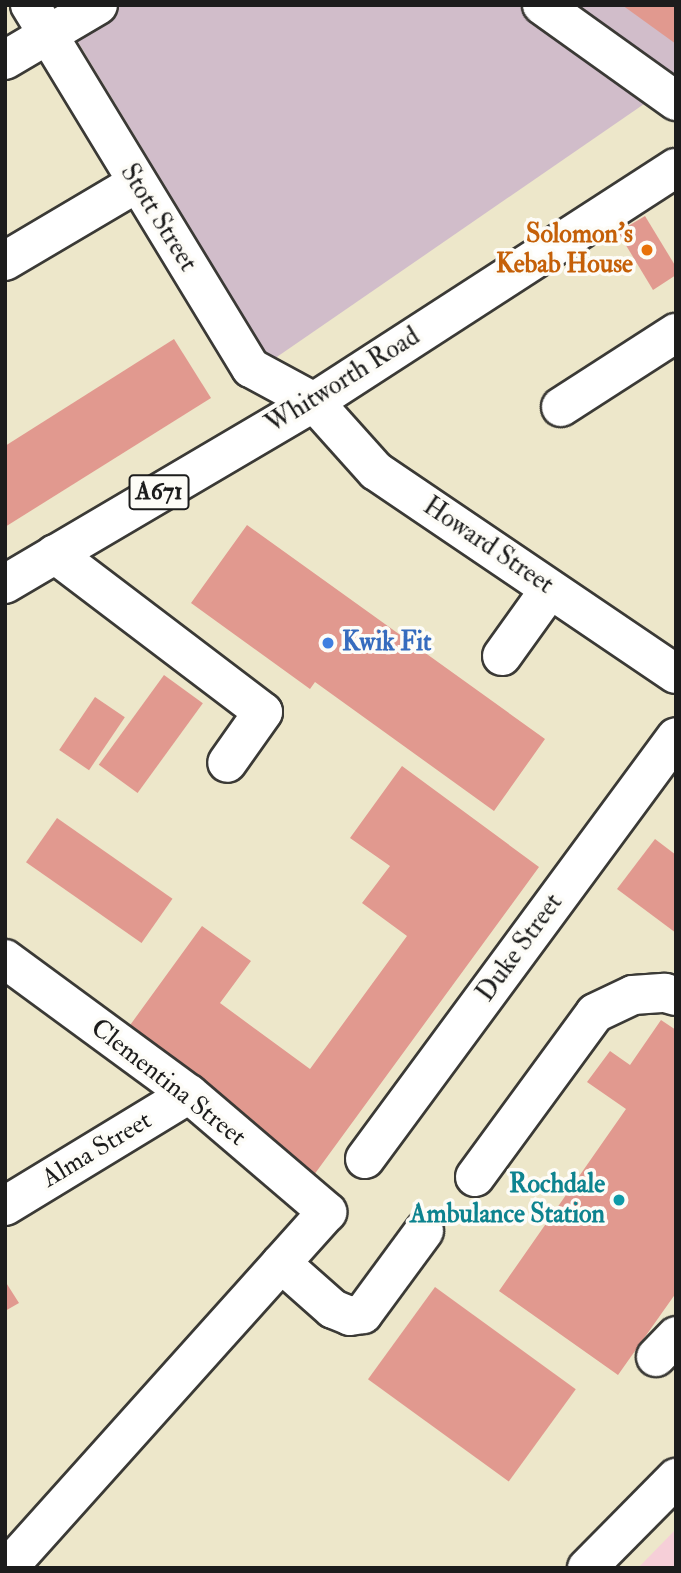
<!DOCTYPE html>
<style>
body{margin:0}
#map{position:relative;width:681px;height:1573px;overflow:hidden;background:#ede7ca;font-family:"IM FELL Double Pica",serif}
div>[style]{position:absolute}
.built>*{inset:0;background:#f6cfd8}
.industrial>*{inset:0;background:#d1bdca}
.building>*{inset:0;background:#e1998f;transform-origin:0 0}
.roads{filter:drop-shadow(2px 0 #3b3a36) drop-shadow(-2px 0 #3b3a36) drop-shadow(0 2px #3b3a36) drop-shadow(0 -2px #3b3a36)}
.minor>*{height:38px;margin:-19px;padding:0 19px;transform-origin:19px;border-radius:19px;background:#fff}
.major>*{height:38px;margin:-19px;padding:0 19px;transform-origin:19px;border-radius:19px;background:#fff}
.dots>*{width:19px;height:19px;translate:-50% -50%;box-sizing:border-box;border:4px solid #fdfcf7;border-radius:50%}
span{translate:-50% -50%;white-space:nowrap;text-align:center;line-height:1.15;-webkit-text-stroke:7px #fdfcf7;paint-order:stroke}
.shield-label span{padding:2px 5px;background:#fdfcf7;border:2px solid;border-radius:5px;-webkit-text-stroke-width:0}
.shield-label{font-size:24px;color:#1c1c1c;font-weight:700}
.street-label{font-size:26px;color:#1c1c1c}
.food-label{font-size:26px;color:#c56008;font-weight:700}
.right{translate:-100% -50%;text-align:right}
.shop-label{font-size:26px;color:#366cbe;font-weight:700}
.left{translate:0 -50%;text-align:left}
.culture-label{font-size:26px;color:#0d838f;font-weight:700}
.frame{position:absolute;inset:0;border:7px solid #1c1c1c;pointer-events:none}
</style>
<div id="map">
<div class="built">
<div style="clip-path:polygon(676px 1529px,676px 1568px,638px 1568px)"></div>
</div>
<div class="industrial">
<div style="clip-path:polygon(112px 5px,676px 5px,676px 82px,271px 361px,75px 37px)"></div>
</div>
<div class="building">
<div style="clip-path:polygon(622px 5px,676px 5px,676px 44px)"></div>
<div style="clip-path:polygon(645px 216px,676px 267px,676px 275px,653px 290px,618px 232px)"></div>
<div style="clip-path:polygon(174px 339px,211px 398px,5px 527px,5px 446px)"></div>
<div style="clip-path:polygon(247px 525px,545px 739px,494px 811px,315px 682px,310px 689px,191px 603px)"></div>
<div style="left:164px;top:675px;width:48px;height:111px;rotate:36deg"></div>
<div style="left:95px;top:697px;width:36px;height:64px;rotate:34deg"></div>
<div style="clip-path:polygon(402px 766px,539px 867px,311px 1179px,120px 1039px,202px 926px,251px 961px,220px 1003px,310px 1069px,407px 936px,362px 903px,390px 866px,350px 838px)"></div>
<div style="left:57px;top:818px;width:141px;height:54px;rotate:35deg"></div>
<div style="clip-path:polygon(655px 839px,676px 855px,676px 933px,617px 889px)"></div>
<div style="clip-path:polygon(661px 1020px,676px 1030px,676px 1293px,618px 1375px,499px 1291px,626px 1109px,587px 1082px,610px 1051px,630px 1065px)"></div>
<div style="clip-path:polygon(5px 1281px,19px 1303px,5px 1311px)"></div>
<div style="left:435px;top:1287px;width:174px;height:114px;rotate:36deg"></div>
</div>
<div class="roads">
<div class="minor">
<div style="left:30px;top:5px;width:425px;rotate:58.7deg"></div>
<div style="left:251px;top:368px;width:72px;rotate:28.4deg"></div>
<div style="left:314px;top:402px;width:93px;rotate:48.1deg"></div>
<div style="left:376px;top:471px;width:362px;rotate:34.1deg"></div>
<div style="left:542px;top:5px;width:165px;rotate:35.6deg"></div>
<div style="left:5px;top:60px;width:108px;rotate:-30.6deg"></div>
<div style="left:5px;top:261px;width:153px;rotate:-30.6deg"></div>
<div style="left:561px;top:407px;width:137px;rotate:-32.8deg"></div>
<div style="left:55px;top:554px;width:261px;rotate:37.2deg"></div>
<div style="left:263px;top:712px;width:62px;rotate:125.2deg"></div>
<div style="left:502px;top:656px;width:82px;rotate:-54.4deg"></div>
<div style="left:5px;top:959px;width:228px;rotate:36.3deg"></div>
<div style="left:189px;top:1094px;width:182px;rotate:40.5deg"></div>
<div style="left:327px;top:1212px;width:478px;rotate:131.9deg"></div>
<div style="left:365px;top:1159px;width:524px;rotate:-53.61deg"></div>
<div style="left:475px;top:1177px;width:203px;rotate:-53.8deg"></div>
<div style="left:595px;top:1013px;width:42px;rotate:-25.3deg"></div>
<div style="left:633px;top:995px;width:32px;rotate:-4deg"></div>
<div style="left:665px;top:993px;width:11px;rotate:15deg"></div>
<div style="left:5px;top:1206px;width:215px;rotate:-31.3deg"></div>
<div style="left:281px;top:1263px;width:69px;rotate:41.5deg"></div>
<div style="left:333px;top:1309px;width:18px;rotate:22deg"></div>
<div style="left:350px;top:1316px;width:13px;rotate:-9deg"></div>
<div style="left:363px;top:1314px;width:103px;rotate:-53.7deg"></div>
<div style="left:656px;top:1357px;width:29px;rotate:-46deg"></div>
<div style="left:587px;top:1568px;width:127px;rotate:-45.3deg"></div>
</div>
<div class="major">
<div style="left:5px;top:584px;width:359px;rotate:-30.5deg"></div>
<div style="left:314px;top:402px;width:431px;rotate:-32.9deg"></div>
</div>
</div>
<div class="dots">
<div style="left:647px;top:250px;background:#e8710a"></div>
<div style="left:328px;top:643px;background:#3f7fe0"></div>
<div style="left:619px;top:1200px;background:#0f9aa8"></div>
</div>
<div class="shield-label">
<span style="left:159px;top:492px">A671</span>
</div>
<div class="street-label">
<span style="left:158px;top:218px;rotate:58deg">Stott Street</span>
<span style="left:343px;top:381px;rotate:-32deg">Whitworth Road</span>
<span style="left:488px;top:546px;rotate:34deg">Howard Street</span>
<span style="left:520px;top:948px;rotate:-54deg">Duke Street</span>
<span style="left:168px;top:1083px;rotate:38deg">Clementina Street</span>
<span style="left:97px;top:1150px;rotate:-31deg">Alma Street</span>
</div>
<div class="food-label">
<span class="right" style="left:633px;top:250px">Solomon's<br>Kebab House</span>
</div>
<div class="shop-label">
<span class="left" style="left:342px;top:643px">Kwik Fit</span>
</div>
<div class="culture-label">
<span class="right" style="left:605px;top:1200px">Rochdale<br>Ambulance Station</span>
</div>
<div class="frame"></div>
</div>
